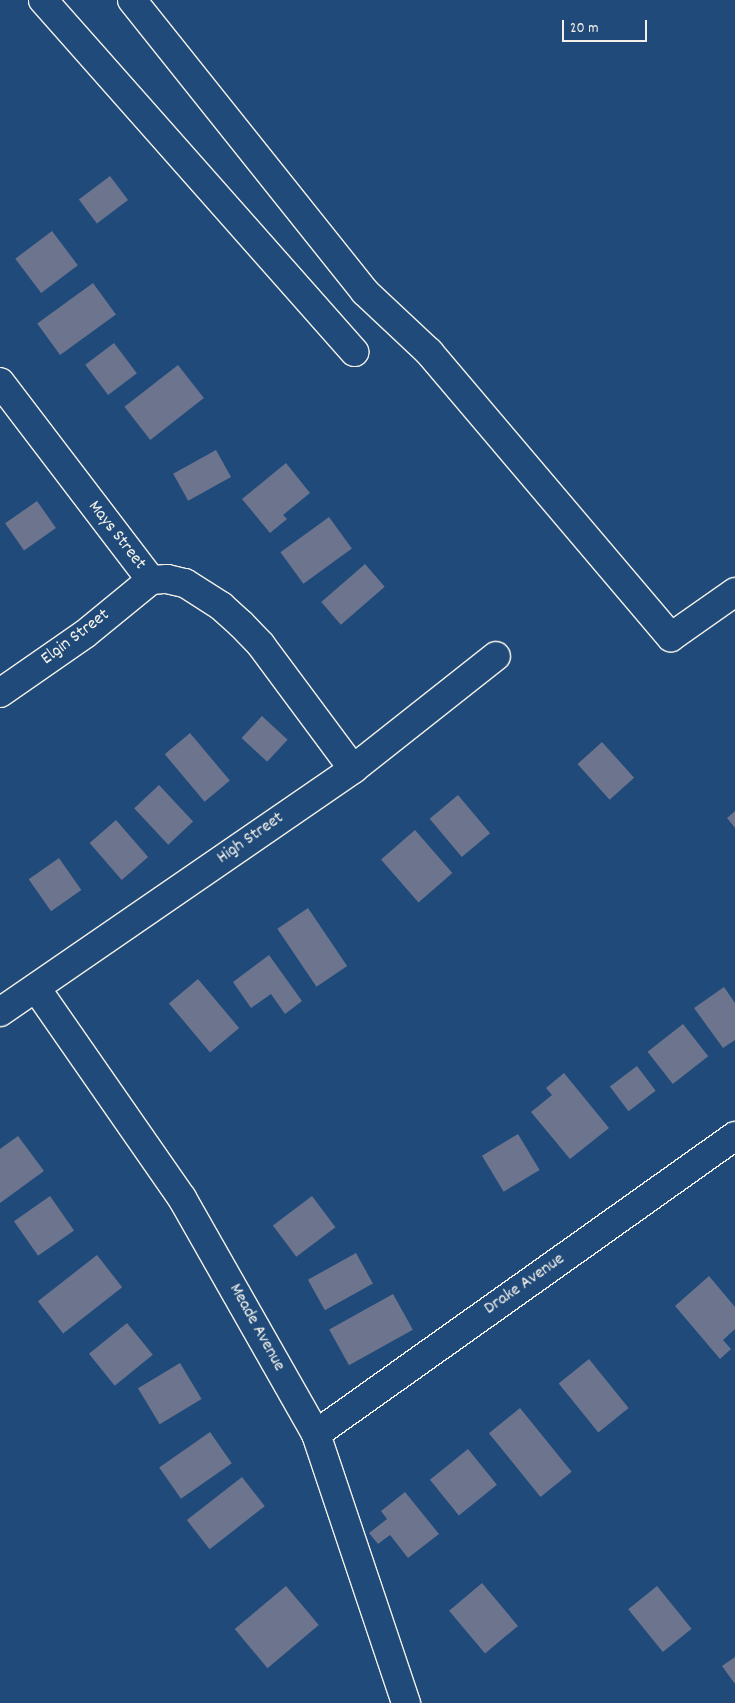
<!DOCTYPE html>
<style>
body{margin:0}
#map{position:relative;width:735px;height:1703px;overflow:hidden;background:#1f4a7a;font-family:Dekko,sans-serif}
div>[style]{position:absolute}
.building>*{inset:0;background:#6c748e;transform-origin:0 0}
.roads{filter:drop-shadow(1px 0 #f4f1e8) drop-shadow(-1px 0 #f4f1e8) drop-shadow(0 1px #f4f1e8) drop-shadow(0 -1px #f4f1e8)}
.minor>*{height:28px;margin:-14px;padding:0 14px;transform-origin:14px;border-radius:14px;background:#1f4a7a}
span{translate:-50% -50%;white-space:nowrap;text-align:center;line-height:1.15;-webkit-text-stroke:4px #1f4a7a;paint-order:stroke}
.street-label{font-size:18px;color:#f4f1e8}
.scale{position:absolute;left:562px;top:20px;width:85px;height:22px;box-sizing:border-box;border:2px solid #f4f1e8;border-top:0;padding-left:6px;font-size:15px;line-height:18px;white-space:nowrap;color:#f4f1e8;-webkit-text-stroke:4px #1f4a7a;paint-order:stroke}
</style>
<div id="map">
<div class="building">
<div style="left:110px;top:176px;width:30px;height:39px;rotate:53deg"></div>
<div style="left:52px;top:231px;width:43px;height:46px;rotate:53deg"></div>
<div style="left:93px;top:283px;width:39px;height:69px;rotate:54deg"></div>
<div style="left:114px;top:343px;width:38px;height:36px;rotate:53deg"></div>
<div style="left:178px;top:365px;width:42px;height:68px;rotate:52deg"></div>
<div style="left:216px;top:450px;width:31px;height:49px;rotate:61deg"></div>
<div style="clip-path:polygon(286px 463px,310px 493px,283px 515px,287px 519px,270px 533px,242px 499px)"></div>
<div style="left:37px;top:501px;width:33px;height:39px;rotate:55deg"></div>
<div style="left:329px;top:517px;width:39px;height:60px;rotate:54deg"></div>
<div style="left:365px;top:564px;width:30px;height:58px;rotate:49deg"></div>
<div style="left:262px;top:716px;width:35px;height:30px;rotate:43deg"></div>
<div style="left:190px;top:733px;width:62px;height:33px;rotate:50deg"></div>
<div style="left:602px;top:742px;width:48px;height:33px;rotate:48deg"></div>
<div style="left:159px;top:785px;width:50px;height:34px;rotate:47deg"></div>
<div style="left:458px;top:795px;width:50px;height:37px;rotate:50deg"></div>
<div style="clip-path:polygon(735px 811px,735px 828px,727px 818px)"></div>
<div style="left:116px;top:820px;width:49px;height:35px;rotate:49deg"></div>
<div style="left:415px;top:830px;width:57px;height:45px;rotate:49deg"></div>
<div style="left:59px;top:858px;width:39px;height:37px;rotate:55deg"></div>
<div style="left:308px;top:908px;width:70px;height:37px;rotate:56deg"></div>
<div style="clip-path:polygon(269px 955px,302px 1001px,285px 1014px,271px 994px,251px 1008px,233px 982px)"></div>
<div style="left:198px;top:979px;width:64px;height:38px;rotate:50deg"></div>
<div style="clip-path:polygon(724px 987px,735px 1003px,735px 1040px,723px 1048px,694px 1008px)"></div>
<div style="left:683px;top:1024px;width:41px;height:45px;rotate:52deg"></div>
<div style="left:637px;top:1066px;width:31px;height:34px;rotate:53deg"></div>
<div style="clip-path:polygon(564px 1073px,609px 1128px,570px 1159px,531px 1112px,552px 1095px,546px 1088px)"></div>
<div style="left:518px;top:1134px;width:42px;height:42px;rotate:59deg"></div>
<div style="clip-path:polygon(18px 1136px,44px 1171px,0 1203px,0 1149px)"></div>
<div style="left:50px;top:1196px;width:42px;height:44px;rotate:55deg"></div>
<div style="left:312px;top:1196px;width:39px;height:49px;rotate:53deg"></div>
<div style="left:356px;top:1253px;width:35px;height:55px;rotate:61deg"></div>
<div style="left:97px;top:1255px;width:41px;height:75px;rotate:52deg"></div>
<div style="clip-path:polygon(709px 1276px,735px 1307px,735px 1329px,723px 1340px,731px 1349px,720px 1359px,675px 1306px)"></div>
<div style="left:393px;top:1294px;width:41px;height:73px;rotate:61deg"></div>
<div style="left:127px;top:1323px;width:41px;height:49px;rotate:51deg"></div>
<div style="left:589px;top:1359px;width:63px;height:39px;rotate:51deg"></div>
<div style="left:180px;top:1363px;width:42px;height:49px;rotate:59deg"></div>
<div style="left:520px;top:1408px;width:82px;height:40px;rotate:51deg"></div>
<div style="left:210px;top:1432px;width:38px;height:62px;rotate:55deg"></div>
<div style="left:468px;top:1449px;width:46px;height:49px;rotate:51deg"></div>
<div style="left:242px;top:1477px;width:37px;height:70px;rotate:52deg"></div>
<div style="clip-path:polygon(405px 1492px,439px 1534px,408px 1558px,390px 1535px,378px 1544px,369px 1533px,387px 1519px,381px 1511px)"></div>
<div style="left:482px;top:1583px;width:56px;height:43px;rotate:50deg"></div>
<div style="left:286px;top:1586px;width:51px;height:67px;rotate:50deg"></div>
<div style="left:657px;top:1586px;width:55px;height:37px;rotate:51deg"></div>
<div style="clip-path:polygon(735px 1657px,735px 1684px,722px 1666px)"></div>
</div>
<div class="roads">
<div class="minor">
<div style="left:43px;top:0;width:470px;rotate:48.5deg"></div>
<div style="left:132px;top:0;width:374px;rotate:51.4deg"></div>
<div style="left:365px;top:292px;width:88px;rotate:43.2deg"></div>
<div style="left:429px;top:352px;width:374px;rotate:49.7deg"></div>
<div style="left:671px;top:637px;width:78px;rotate:-35.1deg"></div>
<div style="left:0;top:382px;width:249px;rotate:52.7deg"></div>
<div style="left:151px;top:580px;width:16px;rotate:-4deg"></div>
<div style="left:167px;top:579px;width:18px;rotate:13deg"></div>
<div style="left:185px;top:583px;width:43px;rotate:32.6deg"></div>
<div style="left:221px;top:606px;width:27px;rotate:42deg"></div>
<div style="left:241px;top:624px;width:29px;rotate:46deg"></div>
<div style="left:261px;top:645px;width:154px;rotate:53.4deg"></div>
<div style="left:0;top:693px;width:103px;rotate:-34.8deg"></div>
<div style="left:85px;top:634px;width:85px;rotate:-39.3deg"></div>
<div style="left:36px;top:988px;width:256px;rotate:55.2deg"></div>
<div style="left:182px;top:1198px;width:271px;rotate:60.4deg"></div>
<div style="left:316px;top:1434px;width:284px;rotate:71.5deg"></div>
<div style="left:0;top:1012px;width:429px;rotate:-34.5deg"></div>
<div style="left:353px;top:769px;width:182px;rotate:-38.3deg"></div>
<div style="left:316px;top:1434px;width:514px;rotate:-35.42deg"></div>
</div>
</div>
<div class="street-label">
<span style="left:116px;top:536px;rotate:52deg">Mays Street</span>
<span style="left:76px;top:638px;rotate:-37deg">Elgin Street</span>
<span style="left:251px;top:839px;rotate:-35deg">High Street</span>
<span style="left:525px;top:1285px;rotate:-35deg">Drake Avenue</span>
<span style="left:256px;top:1328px;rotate:61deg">Meade Avenue</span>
</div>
<div class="scale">20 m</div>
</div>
